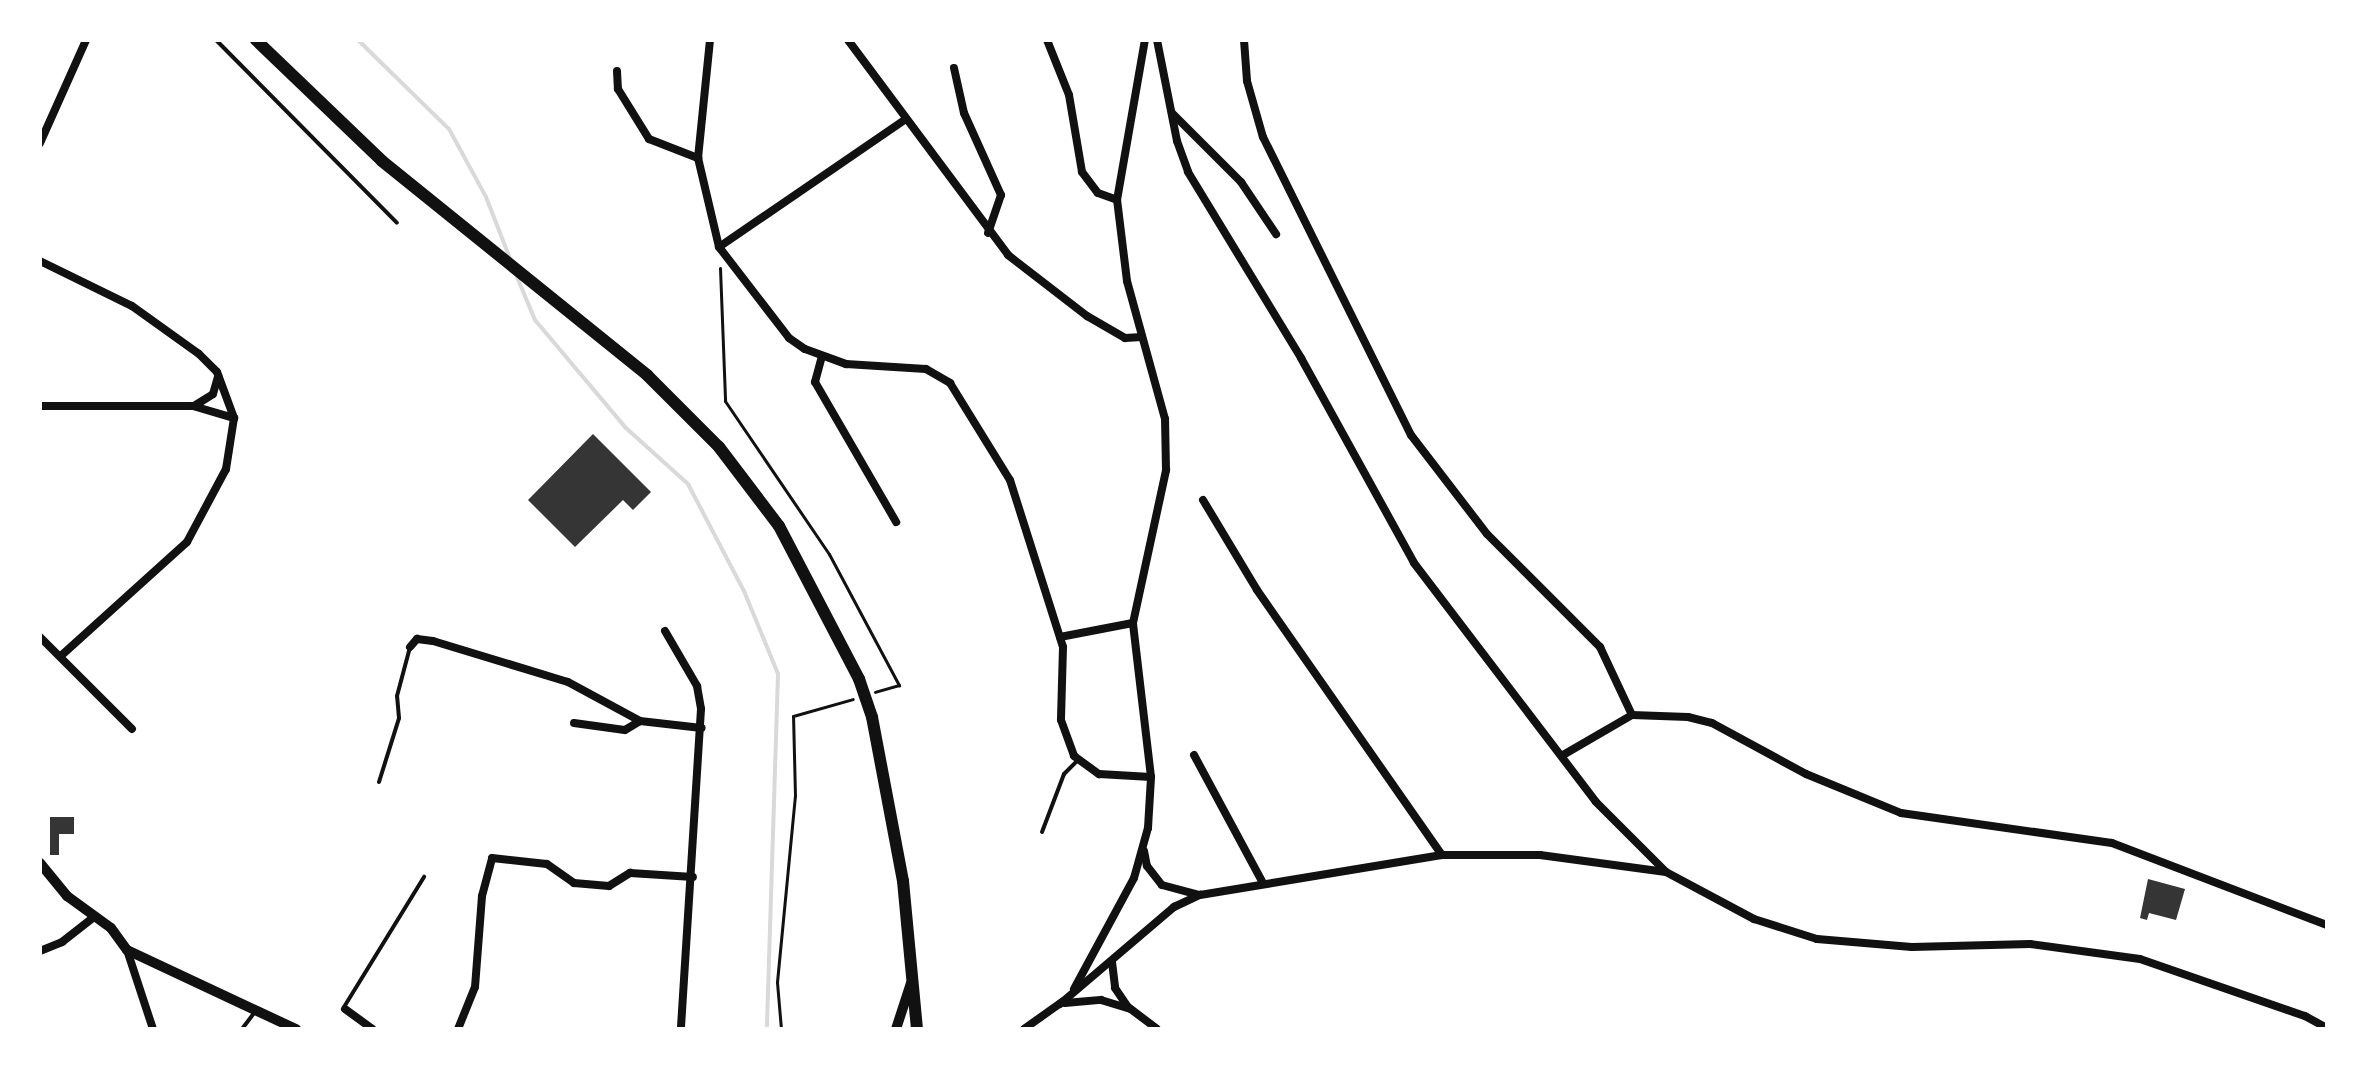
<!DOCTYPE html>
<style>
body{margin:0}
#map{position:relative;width:2367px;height:1069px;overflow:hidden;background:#fff;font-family:"Sofia Sans Condensed",sans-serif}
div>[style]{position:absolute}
.stream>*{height:4px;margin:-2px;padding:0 2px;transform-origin:2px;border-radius:2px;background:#d9d9d9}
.building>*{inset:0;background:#353535}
.path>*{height:3px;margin:-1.5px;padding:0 1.5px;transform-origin:1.5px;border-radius:1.5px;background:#111}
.service>*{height:4px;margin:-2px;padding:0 2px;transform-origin:2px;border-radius:2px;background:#111}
.minor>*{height:8px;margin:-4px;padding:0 4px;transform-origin:4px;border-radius:4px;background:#111}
.tertiary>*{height:10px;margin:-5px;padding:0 5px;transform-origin:5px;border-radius:5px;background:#111}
.primary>*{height:12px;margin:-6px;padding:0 6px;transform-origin:6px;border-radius:6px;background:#111}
span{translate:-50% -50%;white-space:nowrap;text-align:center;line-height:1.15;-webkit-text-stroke:6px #fff;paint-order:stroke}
.frame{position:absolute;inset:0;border:42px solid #fff;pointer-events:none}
</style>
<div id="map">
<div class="stream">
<div style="left:358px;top:40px;width:127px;rotate:44.4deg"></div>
<div style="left:449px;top:129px;width:77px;rotate:61.4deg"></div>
<div style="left:486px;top:197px;width:69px;rotate:68.7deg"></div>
<div style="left:517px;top:277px;width:47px;rotate:67.3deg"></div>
<div style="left:535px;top:320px;width:141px;rotate:49.9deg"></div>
<div style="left:626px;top:428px;width:84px;rotate:42.1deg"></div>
<div style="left:688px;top:484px;width:121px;rotate:62.4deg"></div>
<div style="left:744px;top:591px;width:90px;rotate:67.7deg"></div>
<div style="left:778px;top:674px;width:355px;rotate:91.8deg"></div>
</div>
<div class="building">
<div style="clip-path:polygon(593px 434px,651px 492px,633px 510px,623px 500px,575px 547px,528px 500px)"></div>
<div style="clip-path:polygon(50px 817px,74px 817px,74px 834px,59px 834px,59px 855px,50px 855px)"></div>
<div style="clip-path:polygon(2148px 879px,2185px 889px,2176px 920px,2149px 913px,2147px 920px,2140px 918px)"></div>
</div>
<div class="path">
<div style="left:720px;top:268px;width:133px;rotate:87.8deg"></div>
<div style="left:725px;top:401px;width:185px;rotate:55.8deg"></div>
<div style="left:829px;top:554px;width:149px;rotate:61.9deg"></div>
<div style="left:899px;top:685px;width:25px;rotate:164deg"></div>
<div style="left:781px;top:1029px;width:47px;rotate:-94.9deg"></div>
<div style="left:777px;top:982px;width:187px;rotate:-84.5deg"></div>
<div style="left:795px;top:796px;width:80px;rotate:-91.4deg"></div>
<div style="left:793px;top:716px;width:62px;rotate:-15.8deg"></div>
</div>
<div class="service">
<div style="left:216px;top:40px;width:257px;rotate:45.3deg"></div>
<div style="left:379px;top:782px;width:67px;rotate:-72.6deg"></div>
<div style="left:399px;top:718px;width:22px;rotate:-95deg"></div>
<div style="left:397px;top:696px;width:51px;rotate:-75.1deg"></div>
<div style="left:1042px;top:832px;width:62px;rotate:-69.2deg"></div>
<div style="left:1064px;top:774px;width:20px;rotate:-45deg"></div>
<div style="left:344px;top:1007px;width:153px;rotate:-58.4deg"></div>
<div style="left:242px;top:1029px;width:21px;rotate:-53deg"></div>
</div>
<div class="minor">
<div style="left:710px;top:40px;width:119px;rotate:95.8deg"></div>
<div style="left:698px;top:158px;width:91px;rotate:76.7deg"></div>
<div style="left:719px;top:247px;width:115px;rotate:52.4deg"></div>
<div style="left:789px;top:338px;width:19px;rotate:35deg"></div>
<div style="left:805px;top:349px;width:44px;rotate:20.1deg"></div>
<div style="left:846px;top:364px;width:80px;rotate:3.6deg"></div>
<div style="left:926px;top:369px;width:28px;rotate:30deg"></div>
<div style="left:950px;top:383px;width:114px;rotate:58.3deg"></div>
<div style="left:1010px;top:480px;width:175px;rotate:72.4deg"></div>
<div style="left:1063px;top:647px;width:73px;rotate:91.6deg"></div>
<div style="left:1061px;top:720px;width:38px;rotate:70deg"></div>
<div style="left:1074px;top:756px;width:31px;rotate:36deg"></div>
<div style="left:1099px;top:774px;width:52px;rotate:3.3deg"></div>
<div style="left:848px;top:40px;width:268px;rotate:53.3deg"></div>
<div style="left:1008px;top:255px;width:100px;rotate:37.7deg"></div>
<div style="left:1087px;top:316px;width:44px;rotate:30.1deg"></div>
<div style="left:1125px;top:338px;width:17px;rotate:-3deg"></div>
<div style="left:1047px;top:40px;width:59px;rotate:68.2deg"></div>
<div style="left:1069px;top:95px;width:78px;rotate:80.4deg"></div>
<div style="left:1082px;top:172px;width:26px;rotate:53deg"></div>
<div style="left:1098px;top:193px;width:20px;rotate:20deg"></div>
<div style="left:1157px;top:40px;width:103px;rotate:78.8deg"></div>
<div style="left:1177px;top:141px;width:33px;rotate:70deg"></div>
<div style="left:1188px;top:172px;width:218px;rotate:58.7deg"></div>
<div style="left:1301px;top:358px;width:234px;rotate:61.1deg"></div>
<div style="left:1414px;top:563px;width:300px;rotate:52.7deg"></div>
<div style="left:1596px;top:802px;width:98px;rotate:45deg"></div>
<div style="left:1244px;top:40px;width:41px;rotate:85.8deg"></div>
<div style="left:1247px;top:81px;width:58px;rotate:74.1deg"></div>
<div style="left:1263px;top:137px;width:333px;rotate:63.6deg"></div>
<div style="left:1411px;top:435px;width:125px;rotate:52.5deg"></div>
<div style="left:1487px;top:534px;width:160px;rotate:45deg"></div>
<div style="left:1600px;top:647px;width:75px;rotate:64.8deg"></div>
<div style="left:954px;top:68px;width:46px;rotate:77.5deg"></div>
<div style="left:964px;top:113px;width:90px;rotate:65.7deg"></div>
<div style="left:1001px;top:195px;width:40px;rotate:108.9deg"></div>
<div style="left:617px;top:71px;width:18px;rotate:87deg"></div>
<div style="left:618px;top:89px;width:59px;rotate:58.2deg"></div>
<div style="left:649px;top:139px;width:53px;rotate:21.2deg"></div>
<div style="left:1172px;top:113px;width:98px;rotate:45deg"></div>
<div style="left:1241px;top:182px;width:63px;rotate:56.1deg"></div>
<div style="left:40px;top:143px;width:113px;rotate:-65.9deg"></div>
<div style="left:719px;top:247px;width:227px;rotate:-34.4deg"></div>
<div style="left:40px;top:261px;width:102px;rotate:26.1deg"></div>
<div style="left:132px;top:306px;width:82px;rotate:35.6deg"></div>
<div style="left:199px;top:354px;width:25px;rotate:45deg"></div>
<div style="left:217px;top:372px;width:49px;rotate:69.7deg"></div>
<div style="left:234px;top:418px;width:52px;rotate:98.9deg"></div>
<div style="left:226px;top:469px;width:83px;rotate:118.1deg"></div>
<div style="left:187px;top:542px;width:169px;rotate:137.9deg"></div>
<div style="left:822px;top:356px;width:27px;rotate:105deg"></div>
<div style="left:815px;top:382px;width:162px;rotate:59.9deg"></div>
<div style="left:40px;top:406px;width:153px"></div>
<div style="left:193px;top:406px;width:43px;rotate:16.3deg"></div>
<div style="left:194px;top:406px;width:22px;rotate:-32deg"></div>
<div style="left:213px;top:394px;width:19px;rotate:-74deg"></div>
<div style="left:1203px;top:500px;width:105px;rotate:59deg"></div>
<div style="left:1257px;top:590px;width:323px;rotate:55.1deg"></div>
<div style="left:665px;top:631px;width:64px;rotate:59.8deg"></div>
<div style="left:697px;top:686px;width:23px;rotate:80deg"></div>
<div style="left:701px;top:709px;width:321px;rotate:93.6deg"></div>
<div style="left:40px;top:637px;width:130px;rotate:45deg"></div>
<div style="left:1060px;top:637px;width:74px;rotate:-10.9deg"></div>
<div style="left:410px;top:647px;width:11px;rotate:-49deg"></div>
<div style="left:417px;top:639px;width:16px;rotate:7deg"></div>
<div style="left:433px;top:641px;width:141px;rotate:16.9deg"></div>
<div style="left:568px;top:682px;width:82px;rotate:28.4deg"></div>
<div style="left:640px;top:721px;width:62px;rotate:6.4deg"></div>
<div style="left:574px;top:723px;width:51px;rotate:7.8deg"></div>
<div style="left:625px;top:730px;width:17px;rotate:-31deg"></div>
<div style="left:1194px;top:755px;width:145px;rotate:61.7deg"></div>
<div style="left:1563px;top:755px;width:80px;rotate:-30.1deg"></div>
<div style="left:1632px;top:715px;width:56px;rotate:2deg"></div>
<div style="left:1688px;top:717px;width:25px;rotate:14deg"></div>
<div style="left:1712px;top:723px;width:107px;rotate:28.5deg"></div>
<div style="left:1806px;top:774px;width:103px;rotate:22.3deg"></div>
<div style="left:1901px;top:813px;width:213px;rotate:8.1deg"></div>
<div style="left:2112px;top:843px;width:230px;rotate:20.9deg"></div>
<div style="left:1144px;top:851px;width:15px;rotate:79deg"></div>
<div style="left:1147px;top:866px;width:24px;rotate:52deg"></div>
<div style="left:1162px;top:885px;width:38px;rotate:15deg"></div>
<div style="left:127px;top:950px;width:83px;rotate:71.8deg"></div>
<div style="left:40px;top:951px;width:24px;rotate:-22deg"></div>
<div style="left:62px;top:942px;width:41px;rotate:-38deg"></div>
<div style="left:1112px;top:962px;width:26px;rotate:83deg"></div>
<div style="left:1115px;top:988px;width:23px;rotate:56deg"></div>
<div style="left:1128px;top:1007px;width:36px;rotate:37deg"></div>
<div style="left:1074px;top:989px;width:126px;rotate:-61.6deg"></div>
<div style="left:1134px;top:878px;width:52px;rotate:-74.4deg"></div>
<div style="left:1148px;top:828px;width:51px;rotate:-86.6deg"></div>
<div style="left:1151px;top:777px;width:155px;rotate:-96.7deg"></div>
<div style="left:1133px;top:623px;width:157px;rotate:-77.8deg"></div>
<div style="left:1166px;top:470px;width:51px;rotate:-91.1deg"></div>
<div style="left:1165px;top:419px;width:143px;rotate:-105.4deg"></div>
<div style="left:1127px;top:281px;width:82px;rotate:-97deg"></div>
<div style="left:1117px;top:200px;width:162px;rotate:-80.1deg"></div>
<div style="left:1065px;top:1003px;width:36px;rotate:-5deg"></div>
<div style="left:1101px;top:1000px;width:30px;rotate:17deg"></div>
<div style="left:1060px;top:1004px;width:150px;rotate:-40.4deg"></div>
<div style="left:1174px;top:907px;width:29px;rotate:-25deg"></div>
<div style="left:1200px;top:895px;width:245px;rotate:-9.4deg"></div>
<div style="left:1442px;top:855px;width:98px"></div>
<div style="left:1540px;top:855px;width:127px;rotate:7.7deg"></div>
<div style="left:1666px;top:872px;width:100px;rotate:28.1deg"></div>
<div style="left:1754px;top:919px;width:66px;rotate:17.6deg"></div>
<div style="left:1817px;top:939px;width:95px;rotate:4.8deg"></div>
<div style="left:1912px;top:947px;width:118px;rotate:-1.5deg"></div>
<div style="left:2030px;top:944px;width:111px;rotate:7.8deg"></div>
<div style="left:2140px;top:959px;width:175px;rotate:19.1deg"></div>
<div style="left:2305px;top:1016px;width:25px;rotate:29deg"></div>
<div style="left:345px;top:1009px;width:34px;rotate:36deg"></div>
<div style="left:458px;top:1029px;width:45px;rotate:-68deg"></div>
<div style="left:475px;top:987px;width:91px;rotate:-85.6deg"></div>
<div style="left:482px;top:896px;width:39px;rotate:-75deg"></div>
<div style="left:492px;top:858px;width:55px;rotate:6.2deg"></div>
<div style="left:547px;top:864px;width:33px;rotate:35deg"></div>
<div style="left:574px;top:883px;width:35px;rotate:5deg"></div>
<div style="left:609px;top:886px;width:25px;rotate:-32deg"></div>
<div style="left:630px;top:873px;width:63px;rotate:3.6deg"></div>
<div style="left:1024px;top:1029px;width:47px;rotate:-35.4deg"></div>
</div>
<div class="tertiary">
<div style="left:40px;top:863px;width:43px;rotate:50.7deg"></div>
<div style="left:67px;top:896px;width:54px;rotate:36deg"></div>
<div style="left:111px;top:928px;width:27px;rotate:54deg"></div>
<div style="left:127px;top:950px;width:187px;rotate:25.1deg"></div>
<div style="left:896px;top:1029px;width:48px;rotate:-71.9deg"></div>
</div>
<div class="primary">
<div style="left:256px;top:40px;width:175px;rotate:43.8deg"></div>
<div style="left:382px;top:161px;width:341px;rotate:38.9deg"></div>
<div style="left:647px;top:375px;width:102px;rotate:45deg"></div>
<div style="left:719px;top:447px;width:99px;rotate:52.8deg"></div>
<div style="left:779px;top:526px;width:173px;rotate:62.4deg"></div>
<div style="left:859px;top:679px;width:40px;rotate:71.1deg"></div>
<div style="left:872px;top:717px;width:167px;rotate:79.3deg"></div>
<div style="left:903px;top:881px;width:149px;rotate:84.6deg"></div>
</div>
<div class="frame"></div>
</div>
